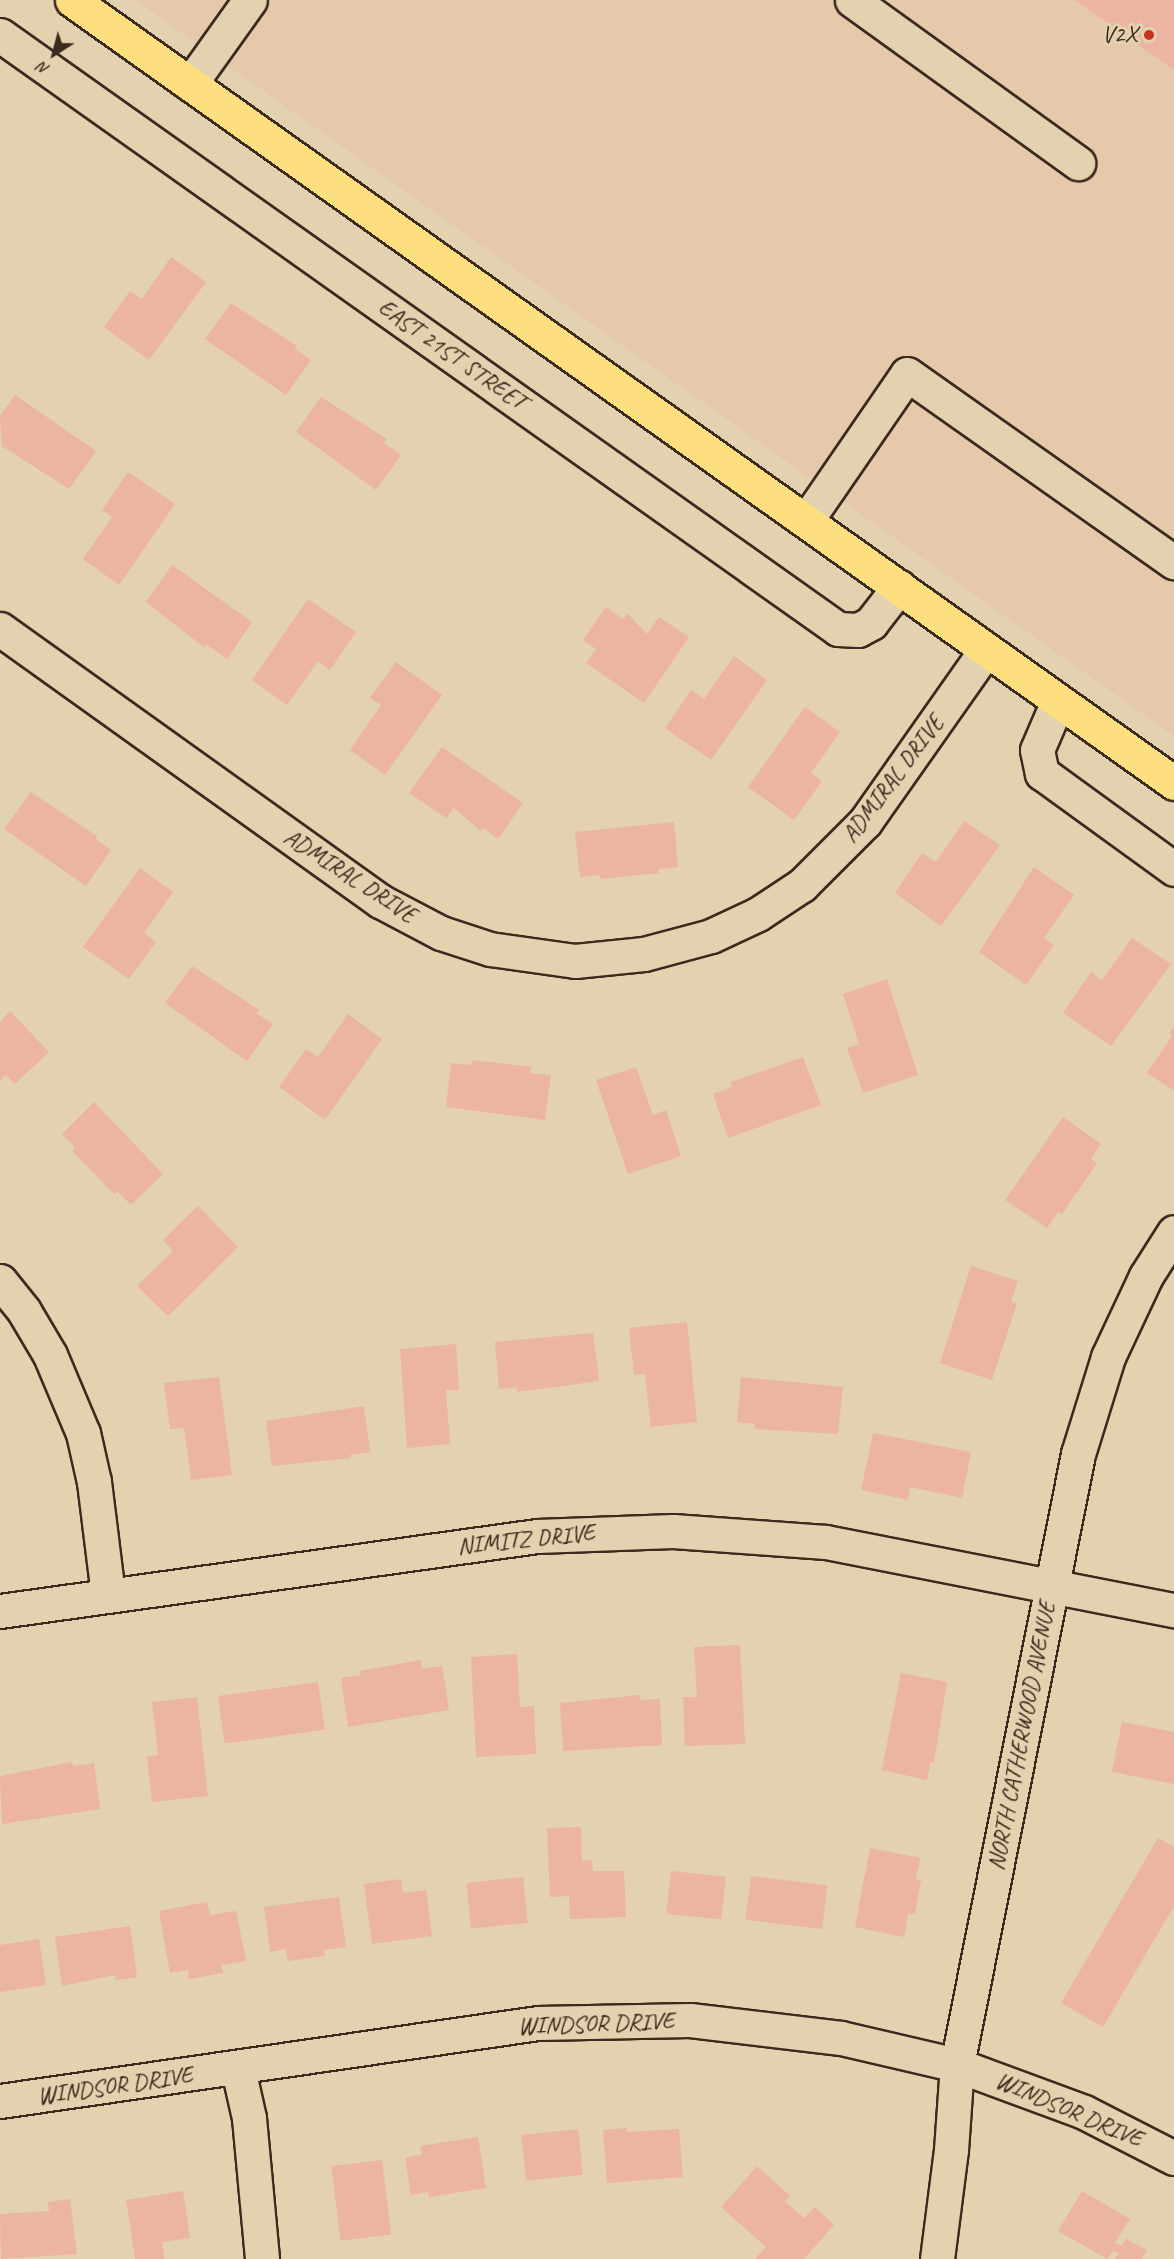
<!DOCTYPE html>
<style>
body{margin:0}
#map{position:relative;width:1174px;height:2259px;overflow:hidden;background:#e3d1af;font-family:Caveat,sans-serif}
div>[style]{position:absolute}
.built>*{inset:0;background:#e6c8ab}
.building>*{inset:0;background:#ecb4a2;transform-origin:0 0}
.roads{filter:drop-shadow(2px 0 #3b2a1e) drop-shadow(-2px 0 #3b2a1e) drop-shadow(0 2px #3b2a1e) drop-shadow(0 -2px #3b2a1e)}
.minor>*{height:33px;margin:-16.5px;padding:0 16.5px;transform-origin:16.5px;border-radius:16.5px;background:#e3d1af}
.major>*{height:33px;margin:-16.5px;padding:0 16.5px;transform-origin:16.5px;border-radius:16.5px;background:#fedf80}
.dots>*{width:16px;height:16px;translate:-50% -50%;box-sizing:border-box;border:3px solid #e3d1af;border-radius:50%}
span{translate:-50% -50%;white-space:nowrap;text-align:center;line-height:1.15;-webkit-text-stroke:6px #e3d1af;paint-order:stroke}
.poi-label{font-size:24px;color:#3b2a1e}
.right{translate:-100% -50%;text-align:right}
.street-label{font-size:24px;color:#3b2a1e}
.north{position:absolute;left:24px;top:24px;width:60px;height:60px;-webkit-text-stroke:4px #e3d1af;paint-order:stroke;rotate:216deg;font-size:16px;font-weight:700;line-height:24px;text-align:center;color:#3b2a1e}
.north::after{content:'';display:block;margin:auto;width:21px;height:27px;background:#3b2a1e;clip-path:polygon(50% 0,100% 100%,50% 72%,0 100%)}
</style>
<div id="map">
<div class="built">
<div style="clip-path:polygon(135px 0,1174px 0,1174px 736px)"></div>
</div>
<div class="building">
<div style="clip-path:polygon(1075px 0,1174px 0,1174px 70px)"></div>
<div style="clip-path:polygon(171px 257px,206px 282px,149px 360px,104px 327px,130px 291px,142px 299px)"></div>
<div style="clip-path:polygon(231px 303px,297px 346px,295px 349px,311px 360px,286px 395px,205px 339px)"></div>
<div style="clip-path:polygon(15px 395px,96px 451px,69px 489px,2px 446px,0 416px)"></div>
<div style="clip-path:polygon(321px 397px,387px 439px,384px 443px,401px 455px,376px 490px,296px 432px)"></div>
<div style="clip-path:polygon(128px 472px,175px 504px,119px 585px,83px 559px,112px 517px,102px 510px)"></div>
<div style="clip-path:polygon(172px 565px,252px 622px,227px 659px,207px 645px,205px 648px,146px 602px)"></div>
<div style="clip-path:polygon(308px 599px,356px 632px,330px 670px,318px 661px,287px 705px,252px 680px)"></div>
<div style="clip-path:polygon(606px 607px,623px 619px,627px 613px,647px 634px,659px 617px,689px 637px,644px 703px,586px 663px,596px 649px,583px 640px)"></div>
<div style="clip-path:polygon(734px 656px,767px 680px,711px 760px,665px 728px,691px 690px,704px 699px)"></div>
<div style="clip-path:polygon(396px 662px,442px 695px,385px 775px,350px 750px,381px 705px,370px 698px)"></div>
<div style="clip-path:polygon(805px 707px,840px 732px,811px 773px,822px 781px,794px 820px,748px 787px)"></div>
<div style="clip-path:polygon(442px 747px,523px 803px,498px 839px,483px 828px,481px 831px,454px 808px,446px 818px,409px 793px)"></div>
<div style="clip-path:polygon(31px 792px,97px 836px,96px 839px,111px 850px,86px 886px,4px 829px)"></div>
<div style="clip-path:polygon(964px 821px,1000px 845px,941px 926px,895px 893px,922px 853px,936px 862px)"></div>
<div style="clip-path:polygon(674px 822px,678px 867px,659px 869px,659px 873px,600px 879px,600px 875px,580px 877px,575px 832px)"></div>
<div style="clip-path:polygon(1034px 867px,1074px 895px,1044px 938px,1054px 945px,1026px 985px,979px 952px)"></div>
<div style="clip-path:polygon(140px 868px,173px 892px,144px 933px,156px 942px,129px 979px,83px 947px)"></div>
<div style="clip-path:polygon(1132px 938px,1171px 964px,1111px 1046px,1063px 1013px,1091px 972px,1102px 980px)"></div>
<div style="clip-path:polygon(192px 966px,259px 1010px,256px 1013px,273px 1024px,247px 1061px,165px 1003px)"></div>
<div style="clip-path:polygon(887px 979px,918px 1075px,863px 1093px,847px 1048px,859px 1044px,843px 994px)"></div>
<div style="clip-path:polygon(10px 1011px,49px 1052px,15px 1084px,6px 1075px,0 1081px,0 1022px)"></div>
<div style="clip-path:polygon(348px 1014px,382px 1039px,325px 1120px,279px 1087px,306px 1049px,318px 1057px)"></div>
<div style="clip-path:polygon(1174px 1026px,1174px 1091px,1147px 1073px,1172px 1036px,1169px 1034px)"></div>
<div style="clip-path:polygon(803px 1057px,821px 1105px,728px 1138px,713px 1094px,732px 1087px,731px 1082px)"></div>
<div style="clip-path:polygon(472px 1060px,531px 1067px,530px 1073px,551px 1075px,545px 1120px,446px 1107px,451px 1063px,472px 1065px)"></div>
<div style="clip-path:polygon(636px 1067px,653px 1115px,666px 1110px,681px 1156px,628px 1174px,596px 1080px)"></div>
<div style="clip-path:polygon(94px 1102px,163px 1174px,131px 1205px,117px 1191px,114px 1194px,72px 1151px,75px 1147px,62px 1134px)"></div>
<div style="clip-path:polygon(1063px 1117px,1101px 1144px,1091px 1159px,1097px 1163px,1062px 1214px,1058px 1212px,1047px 1228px,1005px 1200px)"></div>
<div style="clip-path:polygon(198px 1206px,238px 1247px,168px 1316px,137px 1286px,173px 1251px,163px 1240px)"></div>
<div style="clip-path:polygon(971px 1266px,1018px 1281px,1011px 1301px,1017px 1303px,992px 1380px,940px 1363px)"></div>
<div style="clip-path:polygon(687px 1322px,697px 1422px,651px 1427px,645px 1374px,634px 1375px,629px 1328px)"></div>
<div style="clip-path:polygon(593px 1333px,599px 1381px,517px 1392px,517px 1387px,499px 1389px,495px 1342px)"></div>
<div style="clip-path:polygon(456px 1344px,459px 1390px,446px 1390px,450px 1444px,407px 1448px,400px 1349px)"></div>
<div style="clip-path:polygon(219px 1377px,232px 1475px,191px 1480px,184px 1428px,170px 1429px,164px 1383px)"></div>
<div style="clip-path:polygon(741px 1377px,843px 1387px,838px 1434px,754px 1429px,755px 1424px,737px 1422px)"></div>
<div style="clip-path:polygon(364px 1406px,370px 1452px,350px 1455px,351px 1458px,272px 1466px,266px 1421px)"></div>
<div style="clip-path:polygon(873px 1433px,971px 1452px,962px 1498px,910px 1487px,908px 1500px,861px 1490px)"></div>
<div style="clip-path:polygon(740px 1645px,745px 1744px,685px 1746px,683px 1697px,697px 1697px,694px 1647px)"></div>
<div style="clip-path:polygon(517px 1654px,520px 1707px,534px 1706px,536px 1754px,476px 1757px,471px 1657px)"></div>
<div style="clip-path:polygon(421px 1660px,422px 1669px,442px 1666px,449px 1710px,348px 1727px,341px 1678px,361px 1675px,360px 1671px)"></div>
<div style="clip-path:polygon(901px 1673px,947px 1682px,934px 1763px,931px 1762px,927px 1780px,882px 1770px)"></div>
<div style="left:318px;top:1682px;width:48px;height:101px;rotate:82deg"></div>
<div style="clip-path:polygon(640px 1695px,640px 1700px,660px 1699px,662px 1745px,563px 1751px,560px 1703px)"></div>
<div style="clip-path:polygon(197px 1697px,208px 1796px,152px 1802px,147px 1756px,158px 1755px,152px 1702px)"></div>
<div style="clip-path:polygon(1122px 1722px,1174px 1732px,1174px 1784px,1112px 1772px)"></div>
<div style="clip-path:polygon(72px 1762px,73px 1766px,94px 1763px,100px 1809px,2px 1824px,0 1776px)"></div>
<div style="clip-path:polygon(581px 1827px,582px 1861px,592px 1860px,593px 1871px,624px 1871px,626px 1917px,570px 1919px,569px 1896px,550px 1897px,547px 1828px)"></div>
<div style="clip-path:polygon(1158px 1838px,1174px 1847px,1174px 1906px,1103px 2027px,1061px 2003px)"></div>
<div style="clip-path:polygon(870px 1848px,920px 1858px,916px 1879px,921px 1880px,915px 1914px,908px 1914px,904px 1937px,855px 1927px)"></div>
<div style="left:671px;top:1871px;width:55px;height:43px;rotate:6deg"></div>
<div style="left:751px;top:1876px;width:77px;height:44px;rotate:7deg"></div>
<div style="left:523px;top:1877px;width:46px;height:57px;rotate:84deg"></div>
<div style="clip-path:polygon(401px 1879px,403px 1893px,426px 1890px,432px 1936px,372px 1944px,364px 1884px)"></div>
<div style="clip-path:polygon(339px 1897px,346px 1947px,324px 1950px,325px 1956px,288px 1961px,286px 1949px,270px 1952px,264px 1907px)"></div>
<div style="clip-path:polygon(207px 1902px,210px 1915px,236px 1911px,246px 1961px,221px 1965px,223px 1973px,189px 1979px,188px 1970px,170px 1973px,159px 1911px)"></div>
<div style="clip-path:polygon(130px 1926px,137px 1977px,116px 1980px,115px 1975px,62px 1986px,55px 1937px)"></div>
<div style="clip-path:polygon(39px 1939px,46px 1985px,0 1992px,0 1945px)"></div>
<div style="clip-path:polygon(627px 2128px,627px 2132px,679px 2129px,683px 2177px,607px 2183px,603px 2130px)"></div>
<div style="left:578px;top:2129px;width:46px;height:57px;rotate:84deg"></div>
<div style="clip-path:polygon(478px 2137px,486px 2188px,429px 2197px,428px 2192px,411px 2195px,405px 2158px,422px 2154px,420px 2146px)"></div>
<div style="left:382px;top:2160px;width:75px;height:51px;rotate:83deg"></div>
<div style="clip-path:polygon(757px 2166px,790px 2196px,785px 2202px,804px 2218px,815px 2207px,834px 2225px,804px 2259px,755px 2259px,766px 2247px,721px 2207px)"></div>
<div style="clip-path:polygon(183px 2191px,190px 2238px,162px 2242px,164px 2259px,135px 2259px,126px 2200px)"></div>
<div style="clip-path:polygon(1082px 2191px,1130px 2219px,1115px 2243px,1122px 2246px,1126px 2239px,1147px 2250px,1142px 2259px,1115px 2259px,1119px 2253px,1114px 2251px,1107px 2259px,1058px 2231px)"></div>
<div style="clip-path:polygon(70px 2199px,77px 2254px,1px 2259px,0 2214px,49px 2211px,48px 2202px)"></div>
</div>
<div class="roads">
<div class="minor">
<div style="left:852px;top:0;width:279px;rotate:35.8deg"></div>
<div style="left:0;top:35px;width:1027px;rotate:35.33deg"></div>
<div style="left:838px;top:629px;width:20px;rotate:3deg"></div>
<div style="left:858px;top:630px;width:15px;rotate:-28deg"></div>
<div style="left:871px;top:623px;width:46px;rotate:-52.1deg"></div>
<div style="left:190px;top:84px;width:103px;rotate:-54.5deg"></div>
<div style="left:806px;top:521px;width:178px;rotate:-55.5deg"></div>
<div style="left:907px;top:374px;width:327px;rotate:35.2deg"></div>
<div style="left:0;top:629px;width:467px;rotate:35.6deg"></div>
<div style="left:380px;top:901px;width:69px;rotate:27.7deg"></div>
<div style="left:441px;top:933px;width:52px;rotate:18.1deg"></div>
<div style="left:490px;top:949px;width:86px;rotate:8deg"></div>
<div style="left:575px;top:961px;width:69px;rotate:-5.8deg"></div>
<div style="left:644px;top:954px;width:69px;rotate:-15deg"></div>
<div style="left:711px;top:936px;width:52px;rotate:-25.1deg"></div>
<div style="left:758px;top:914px;width:53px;rotate:-33.4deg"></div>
<div style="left:802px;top:885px;width:89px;rotate:-45deg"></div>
<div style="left:865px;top:822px;width:210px;rotate:-54.9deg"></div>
<div style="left:1058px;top:701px;width:53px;rotate:113.2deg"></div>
<div style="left:1037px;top:750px;width:24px;rotate:78deg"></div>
<div style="left:1042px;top:773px;width:163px;rotate:36deg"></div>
<div style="left:0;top:1281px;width:38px;rotate:51deg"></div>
<div style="left:24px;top:1311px;width:51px;rotate:59.4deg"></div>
<div style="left:50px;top:1355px;width:85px;rotate:67.1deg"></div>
<div style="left:83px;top:1433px;width:50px;rotate:77.3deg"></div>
<div style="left:94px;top:1482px;width:114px;rotate:82.9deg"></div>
<div style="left:0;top:1611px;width:542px;rotate:-7.95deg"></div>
<div style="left:537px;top:1536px;width:136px;rotate:-2.1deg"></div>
<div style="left:673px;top:1531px;width:153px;rotate:4.1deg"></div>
<div style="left:826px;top:1542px;width:355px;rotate:11.1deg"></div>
<div style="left:238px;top:2069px;width:50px;rotate:77.3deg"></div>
<div style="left:249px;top:2118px;width:142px;rotate:84.7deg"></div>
<div style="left:0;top:2101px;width:544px;rotate:-8.25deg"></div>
<div style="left:538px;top:2023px;width:152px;rotate:-1.1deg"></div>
<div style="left:690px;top:2020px;width:152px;rotate:6.8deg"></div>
<div style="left:841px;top:2038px;width:119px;rotate:13.1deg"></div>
<div style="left:957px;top:2065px;width:135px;rotate:20.3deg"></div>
<div style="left:1084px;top:2112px;width:101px;rotate:27.1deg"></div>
<div style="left:937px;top:2259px;width:110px;rotate:-82.7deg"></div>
<div style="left:951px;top:2150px;width:85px;rotate:-86deg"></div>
<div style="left:957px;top:2065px;width:623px;rotate:-78.8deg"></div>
<div style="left:1078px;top:1454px;width:102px;rotate:-72.8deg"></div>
<div style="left:1108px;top:1357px;width:89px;rotate:-64.9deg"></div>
<div style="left:1146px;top:1276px;width:52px;rotate:-57.5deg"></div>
</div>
<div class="major">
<div style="left:72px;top:0;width:1352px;rotate:35.39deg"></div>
</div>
</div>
<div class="dots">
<div style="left:1149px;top:35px;background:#c8321e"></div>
</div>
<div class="poi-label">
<span class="right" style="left:1137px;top:35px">V2X</span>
</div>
<div class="street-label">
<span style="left:452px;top:355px;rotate:35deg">EAST 21ST STREET</span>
<span style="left:893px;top:779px;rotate:-53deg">ADMIRAL DRIVE</span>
<span style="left:350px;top:876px;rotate:33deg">ADMIRAL DRIVE</span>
<span style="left:526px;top:1540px;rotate:-6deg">NIMITZ DRIVE</span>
<span style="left:1022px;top:1736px;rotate:-79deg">NORTH CATHERWOOD AVENUE</span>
<span style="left:596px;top:2024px;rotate:-2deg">WINDSOR DRIVE</span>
<span style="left:115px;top:2086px;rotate:-8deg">WINDSOR DRIVE</span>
<span style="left:1069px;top:2110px;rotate:23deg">WINDSOR DRIVE</span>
</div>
<div class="north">N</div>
</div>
